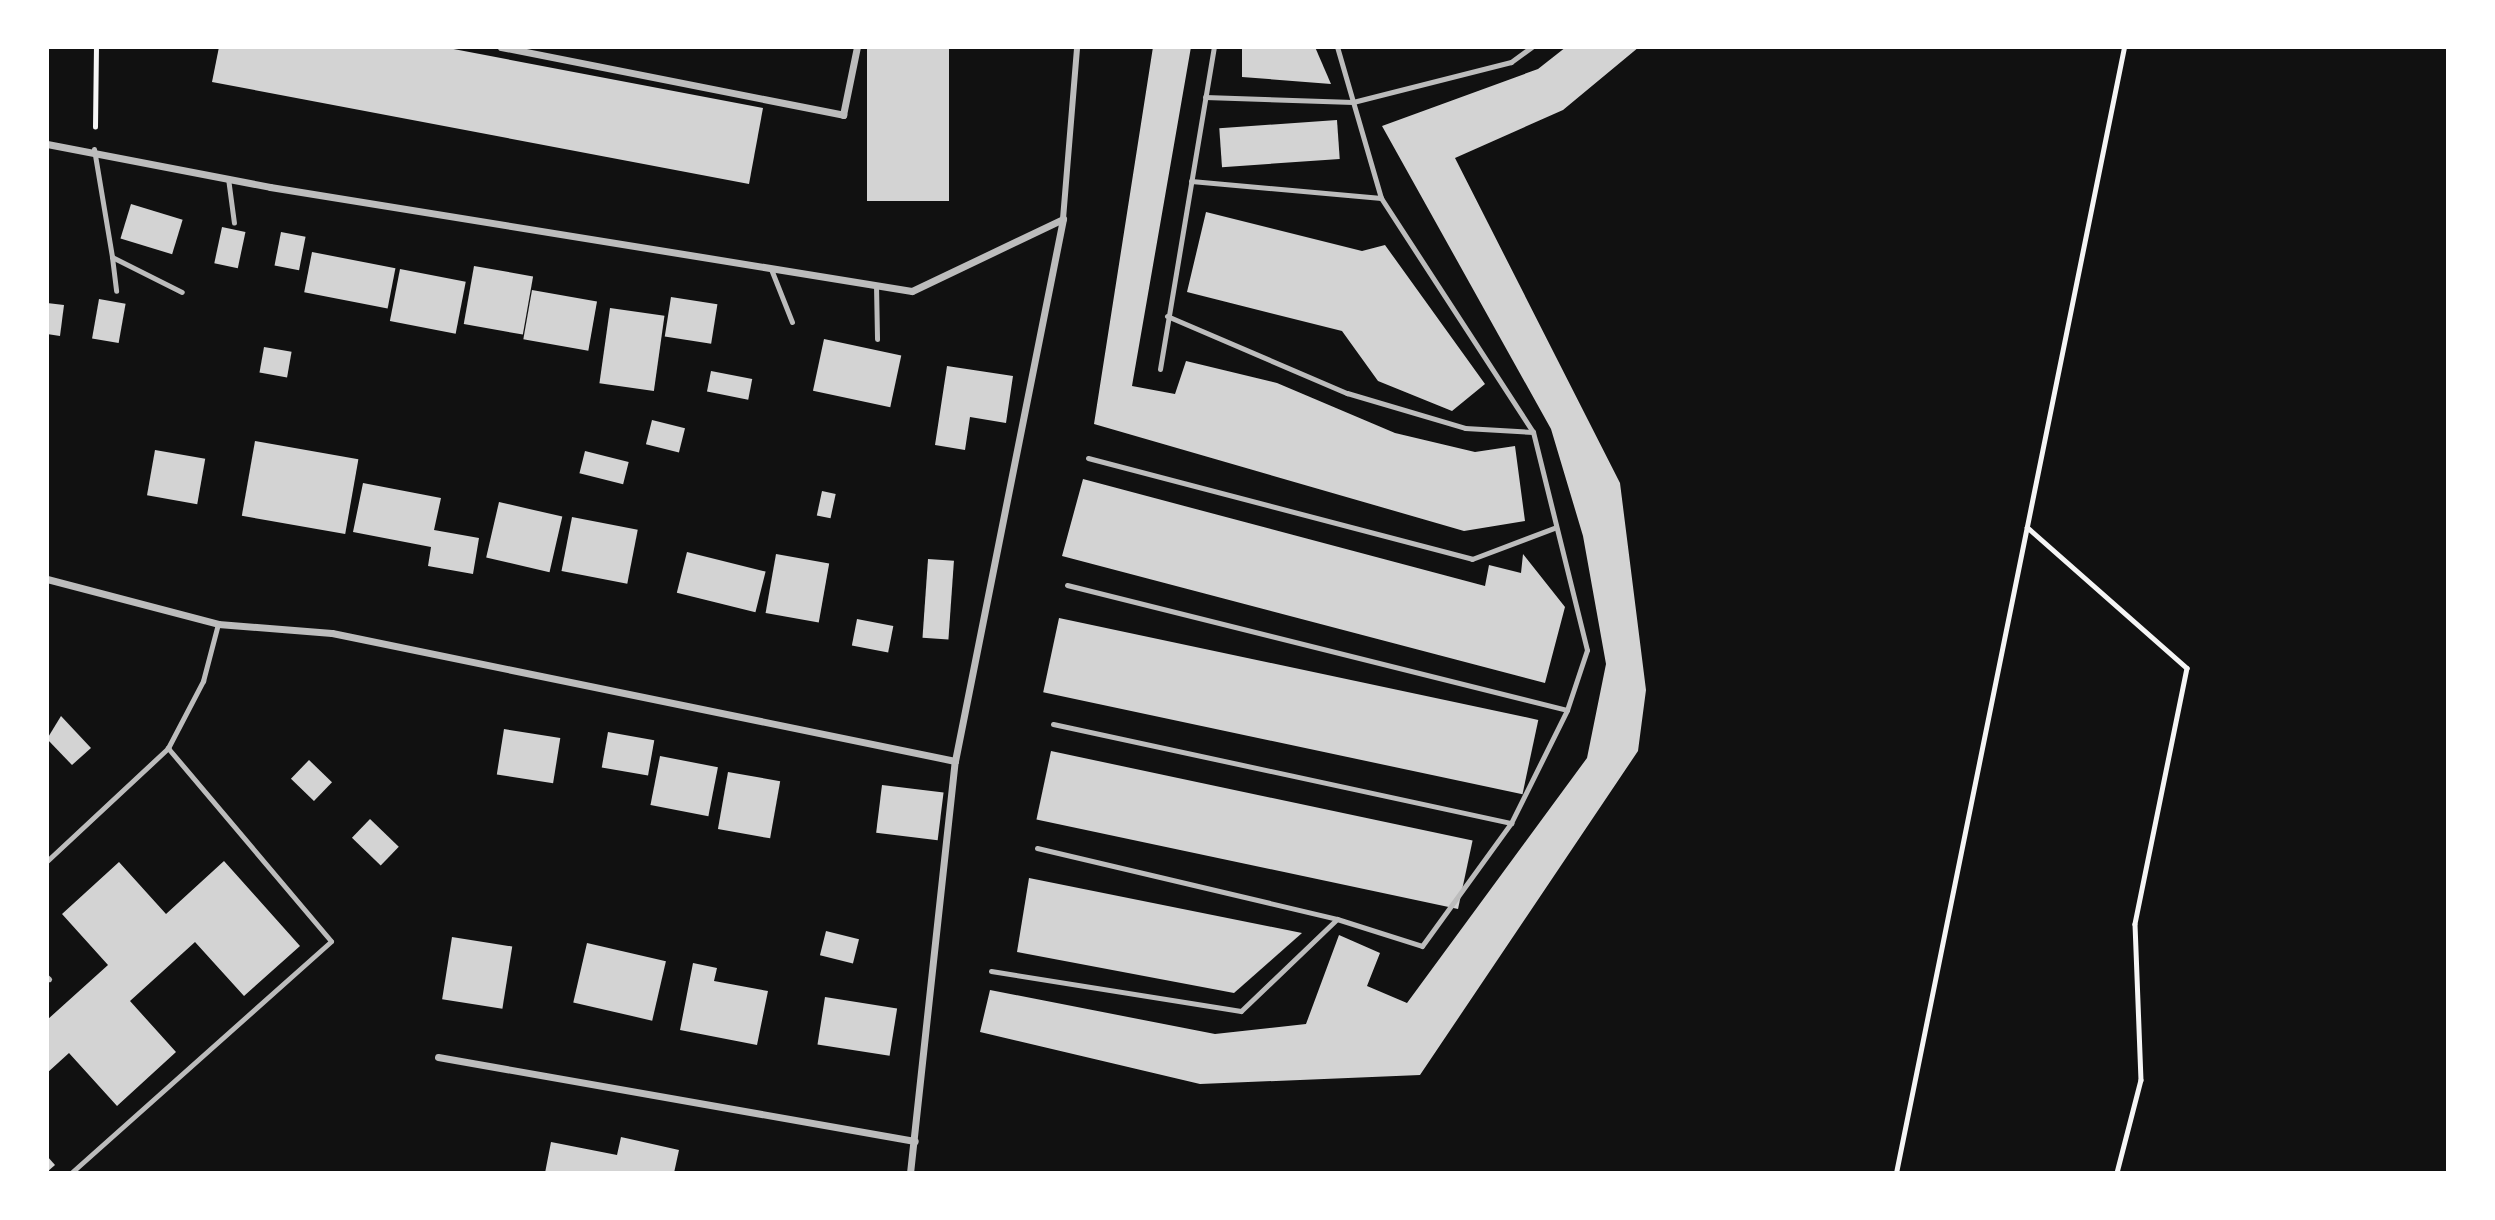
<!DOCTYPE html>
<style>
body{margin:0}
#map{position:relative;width:2495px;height:1220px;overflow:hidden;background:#111;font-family:"Nunito Sans",sans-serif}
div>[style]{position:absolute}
.building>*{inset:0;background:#d3d3d3;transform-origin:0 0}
.path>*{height:4.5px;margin:-2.25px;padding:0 2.25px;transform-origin:2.25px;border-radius:2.25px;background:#f5f5f5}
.service>*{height:5px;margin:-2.5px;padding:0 2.5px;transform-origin:2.5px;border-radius:2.5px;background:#bcbcbc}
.pedestrian>*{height:6px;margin:-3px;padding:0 3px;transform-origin:3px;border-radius:3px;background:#bcbcbc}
.minor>*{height:7px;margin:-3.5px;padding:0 3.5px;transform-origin:3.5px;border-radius:3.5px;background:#bcbcbc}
span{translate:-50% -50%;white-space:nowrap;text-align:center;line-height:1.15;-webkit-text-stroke:5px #fff;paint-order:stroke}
.frame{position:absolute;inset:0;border:49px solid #fff;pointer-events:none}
</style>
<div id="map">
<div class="building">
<div style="clip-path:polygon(219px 47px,443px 47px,763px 108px,749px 184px,212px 82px)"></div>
<div style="left:867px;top:47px;width:82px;height:154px"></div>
<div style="clip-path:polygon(1153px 47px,1191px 47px,1132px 386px,1175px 394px,1186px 361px,1277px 383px,1395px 433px,1475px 452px,1515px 446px,1525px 521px,1464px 531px,1094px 424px)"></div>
<div style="clip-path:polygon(1242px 47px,1315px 47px,1331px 84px,1242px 77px)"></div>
<div style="clip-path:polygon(1566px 47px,1639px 47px,1563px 110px,1455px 158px,1620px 483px,1646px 690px,1638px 751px,1420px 1075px,1200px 1084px,980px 1032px,990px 990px,1215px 1034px,1306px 1024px,1339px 935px,1380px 953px,1367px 986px,1407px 1003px,1587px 758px,1606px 664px,1583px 536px,1551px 429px,1382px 126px,1538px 69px)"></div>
<div style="left:1337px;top:120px;width:39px;height:118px;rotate:86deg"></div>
<div style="left:131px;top:204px;width:54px;height:36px;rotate:17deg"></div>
<div style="clip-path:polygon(1206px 212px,1362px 251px,1385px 245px,1485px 384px,1452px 411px,1378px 381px,1342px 331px,1187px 292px)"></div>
<div style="left:222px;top:227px;width:24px;height:37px;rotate:12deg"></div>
<div style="left:281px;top:232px;width:25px;height:34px;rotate:11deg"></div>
<div style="left:312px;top:252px;width:85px;height:41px;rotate:11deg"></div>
<div style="left:474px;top:266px;width:60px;height:59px;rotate:10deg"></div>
<div style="left:400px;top:269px;width:67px;height:53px;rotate:11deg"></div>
<div style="left:532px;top:290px;width:66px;height:50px;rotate:10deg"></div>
<div style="left:671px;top:297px;width:47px;height:40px;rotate:9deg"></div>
<div style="left:99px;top:299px;width:27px;height:40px;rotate:10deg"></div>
<div style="clip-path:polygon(47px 303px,64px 305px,60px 336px,47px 334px)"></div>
<div style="left:610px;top:308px;width:55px;height:76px;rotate:8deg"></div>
<div style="left:824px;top:339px;width:79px;height:53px;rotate:12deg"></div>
<div style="left:264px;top:347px;width:28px;height:26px;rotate:10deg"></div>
<div style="clip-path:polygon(947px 366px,1013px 376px,1006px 423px,970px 417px,965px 450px,935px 445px)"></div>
<div style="left:711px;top:371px;width:42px;height:21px;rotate:11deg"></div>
<div style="left:652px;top:420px;width:34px;height:25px;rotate:14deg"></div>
<div style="left:255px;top:441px;width:105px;height:76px;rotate:10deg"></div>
<div style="left:155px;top:450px;width:51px;height:46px;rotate:10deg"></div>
<div style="left:585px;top:451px;width:45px;height:23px;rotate:14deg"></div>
<div style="clip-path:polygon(1083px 479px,1485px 586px,1489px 565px,1521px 573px,1523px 554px,1565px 607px,1545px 683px,1062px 556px)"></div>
<div style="clip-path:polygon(363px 483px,441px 498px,434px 530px,479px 538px,473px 574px,428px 566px,431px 547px,353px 532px)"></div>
<div style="left:822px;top:491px;width:14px;height:25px;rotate:12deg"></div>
<div style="left:499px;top:502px;width:65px;height:57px;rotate:13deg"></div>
<div style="left:572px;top:517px;width:67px;height:55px;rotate:11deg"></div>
<div style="left:687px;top:552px;width:81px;height:42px;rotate:14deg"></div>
<div style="left:776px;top:554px;width:54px;height:60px;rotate:10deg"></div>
<div style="left:928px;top:559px;width:26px;height:79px;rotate:4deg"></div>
<div style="left:1059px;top:618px;width:490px;height:76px;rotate:12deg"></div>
<div style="left:857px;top:619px;width:37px;height:27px;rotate:11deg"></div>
<div style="clip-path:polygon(61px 716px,91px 748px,72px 765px,47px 739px)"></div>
<div style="left:504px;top:729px;width:57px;height:46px;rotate:9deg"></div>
<div style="left:608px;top:732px;width:47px;height:36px;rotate:10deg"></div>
<div style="left:1051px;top:751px;width:431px;height:70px;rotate:12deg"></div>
<div style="left:660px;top:756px;width:59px;height:50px;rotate:11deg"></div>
<div style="left:309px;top:760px;width:32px;height:26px;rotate:44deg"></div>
<div style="left:728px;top:772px;width:53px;height:58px;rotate:10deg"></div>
<div style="left:882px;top:785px;width:62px;height:48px;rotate:7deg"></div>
<div style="left:370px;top:819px;width:40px;height:26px;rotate:44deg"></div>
<div style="clip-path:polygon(224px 861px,300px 946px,244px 996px,195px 942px,130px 1001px,176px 1052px,117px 1106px,69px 1053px,47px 1073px,47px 1020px,108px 965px,62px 914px,119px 862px,166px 914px)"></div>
<div style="clip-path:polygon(1029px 878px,1302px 933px,1234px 993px,1017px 952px)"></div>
<div style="left:826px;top:931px;width:34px;height:25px;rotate:14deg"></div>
<div style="left:452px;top:937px;width:61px;height:63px;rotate:9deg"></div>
<div style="left:587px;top:943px;width:81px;height:61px;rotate:13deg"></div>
<div style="clip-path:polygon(693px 963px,717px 968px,714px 981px,768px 991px,757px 1045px,680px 1030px)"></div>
<div style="left:825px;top:997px;width:73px;height:48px;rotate:9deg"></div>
<div style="clip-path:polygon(621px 1137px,679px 1150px,674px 1173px,545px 1173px,551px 1142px,617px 1155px)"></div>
<div style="clip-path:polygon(47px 1156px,55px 1165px,47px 1172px)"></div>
</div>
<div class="path">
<div style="left:95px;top:127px;width:80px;rotate:-89.3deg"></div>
<div style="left:2027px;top:527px;width:213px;rotate:41.4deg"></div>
<div style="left:2187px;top:668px;width:261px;rotate:101.5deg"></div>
<div style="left:2135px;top:924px;width:156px;rotate:87.8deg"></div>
<div style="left:2141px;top:1080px;width:96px;rotate:104.5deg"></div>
<div style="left:1896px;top:1173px;width:1149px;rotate:-78.55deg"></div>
</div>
<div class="service">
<div style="left:1205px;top:97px;width:148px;rotate:1.9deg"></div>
<div style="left:1353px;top:102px;width:163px;rotate:-14.2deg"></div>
<div style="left:1511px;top:62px;width:26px;rotate:-36deg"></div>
<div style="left:94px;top:149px;width:109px;rotate:80.5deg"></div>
<div style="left:112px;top:257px;width:78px;rotate:26.6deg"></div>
<div style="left:228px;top:178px;width:45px;rotate:82.4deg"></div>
<div style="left:1191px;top:181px;width:191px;rotate:5.1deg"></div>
<div style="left:112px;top:257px;width:34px;rotate:83deg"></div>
<div style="left:771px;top:269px;width:57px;rotate:68.4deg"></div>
<div style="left:876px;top:285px;width:54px;rotate:88.9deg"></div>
<div style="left:1167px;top:316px;width:196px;rotate:23.2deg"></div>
<div style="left:1347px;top:393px;width:123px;rotate:16.5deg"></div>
<div style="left:1465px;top:428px;width:68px;rotate:3.4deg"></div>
<div style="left:1160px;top:369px;width:326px;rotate:-80.5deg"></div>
<div style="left:1088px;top:458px;width:397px;rotate:14.7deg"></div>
<div style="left:1472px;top:559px;width:88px;rotate:-20.7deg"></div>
<div style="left:1067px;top:585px;width:515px;rotate:14.04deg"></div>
<div style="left:1053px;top:724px;width:469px;rotate:12.2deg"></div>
<div style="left:1037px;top:848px;width:308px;rotate:13.3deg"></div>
<div style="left:1337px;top:919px;width:89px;rotate:17.6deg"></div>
<div style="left:1422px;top:946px;width:152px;rotate:-54.1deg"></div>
<div style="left:1511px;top:823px;width:126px;rotate:-63.6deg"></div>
<div style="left:1567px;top:710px;width:63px;rotate:-71.6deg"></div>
<div style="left:1587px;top:650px;width:225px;rotate:-103.9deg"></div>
<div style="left:1533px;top:432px;width:279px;rotate:-123deg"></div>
<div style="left:1381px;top:198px;width:157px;rotate:-106.2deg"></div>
<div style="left:47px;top:861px;width:166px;rotate:-43deg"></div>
<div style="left:991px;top:971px;width:253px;rotate:9.1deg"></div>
<div style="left:1241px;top:1011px;width:133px;rotate:-43.8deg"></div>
<div style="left:47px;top:977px;width:3px;rotate:45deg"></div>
<div style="left:71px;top:1173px;width:348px;rotate:-41.7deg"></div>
<div style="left:331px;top:941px;width:253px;rotate:-130.2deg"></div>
<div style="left:168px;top:748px;width:76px;rotate:-62.4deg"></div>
<div style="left:203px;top:681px;width:59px;rotate:-75.3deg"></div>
</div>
<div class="pedestrian">
<div style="left:1063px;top:219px;width:173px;rotate:-85.3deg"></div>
</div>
<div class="minor">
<div style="left:501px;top:47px;width:349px;rotate:11.2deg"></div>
<div style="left:843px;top:115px;width:69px;rotate:-78.4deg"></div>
<div style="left:47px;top:144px;width:227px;rotate:10.9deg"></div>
<div style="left:270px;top:187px;width:650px;rotate:9.2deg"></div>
<div style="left:912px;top:291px;width:167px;rotate:-25.5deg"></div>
<div style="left:47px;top:579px;width:177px;rotate:14.7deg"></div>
<div style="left:218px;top:624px;width:114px;rotate:4.5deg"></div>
<div style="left:332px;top:633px;width:636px;rotate:11.61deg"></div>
<div style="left:438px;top:1057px;width:484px;rotate:10deg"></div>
<div style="left:910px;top:1173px;width:414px;rotate:-83.8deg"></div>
<div style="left:955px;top:761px;width:553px;rotate:-78.73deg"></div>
</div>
<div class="frame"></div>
</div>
